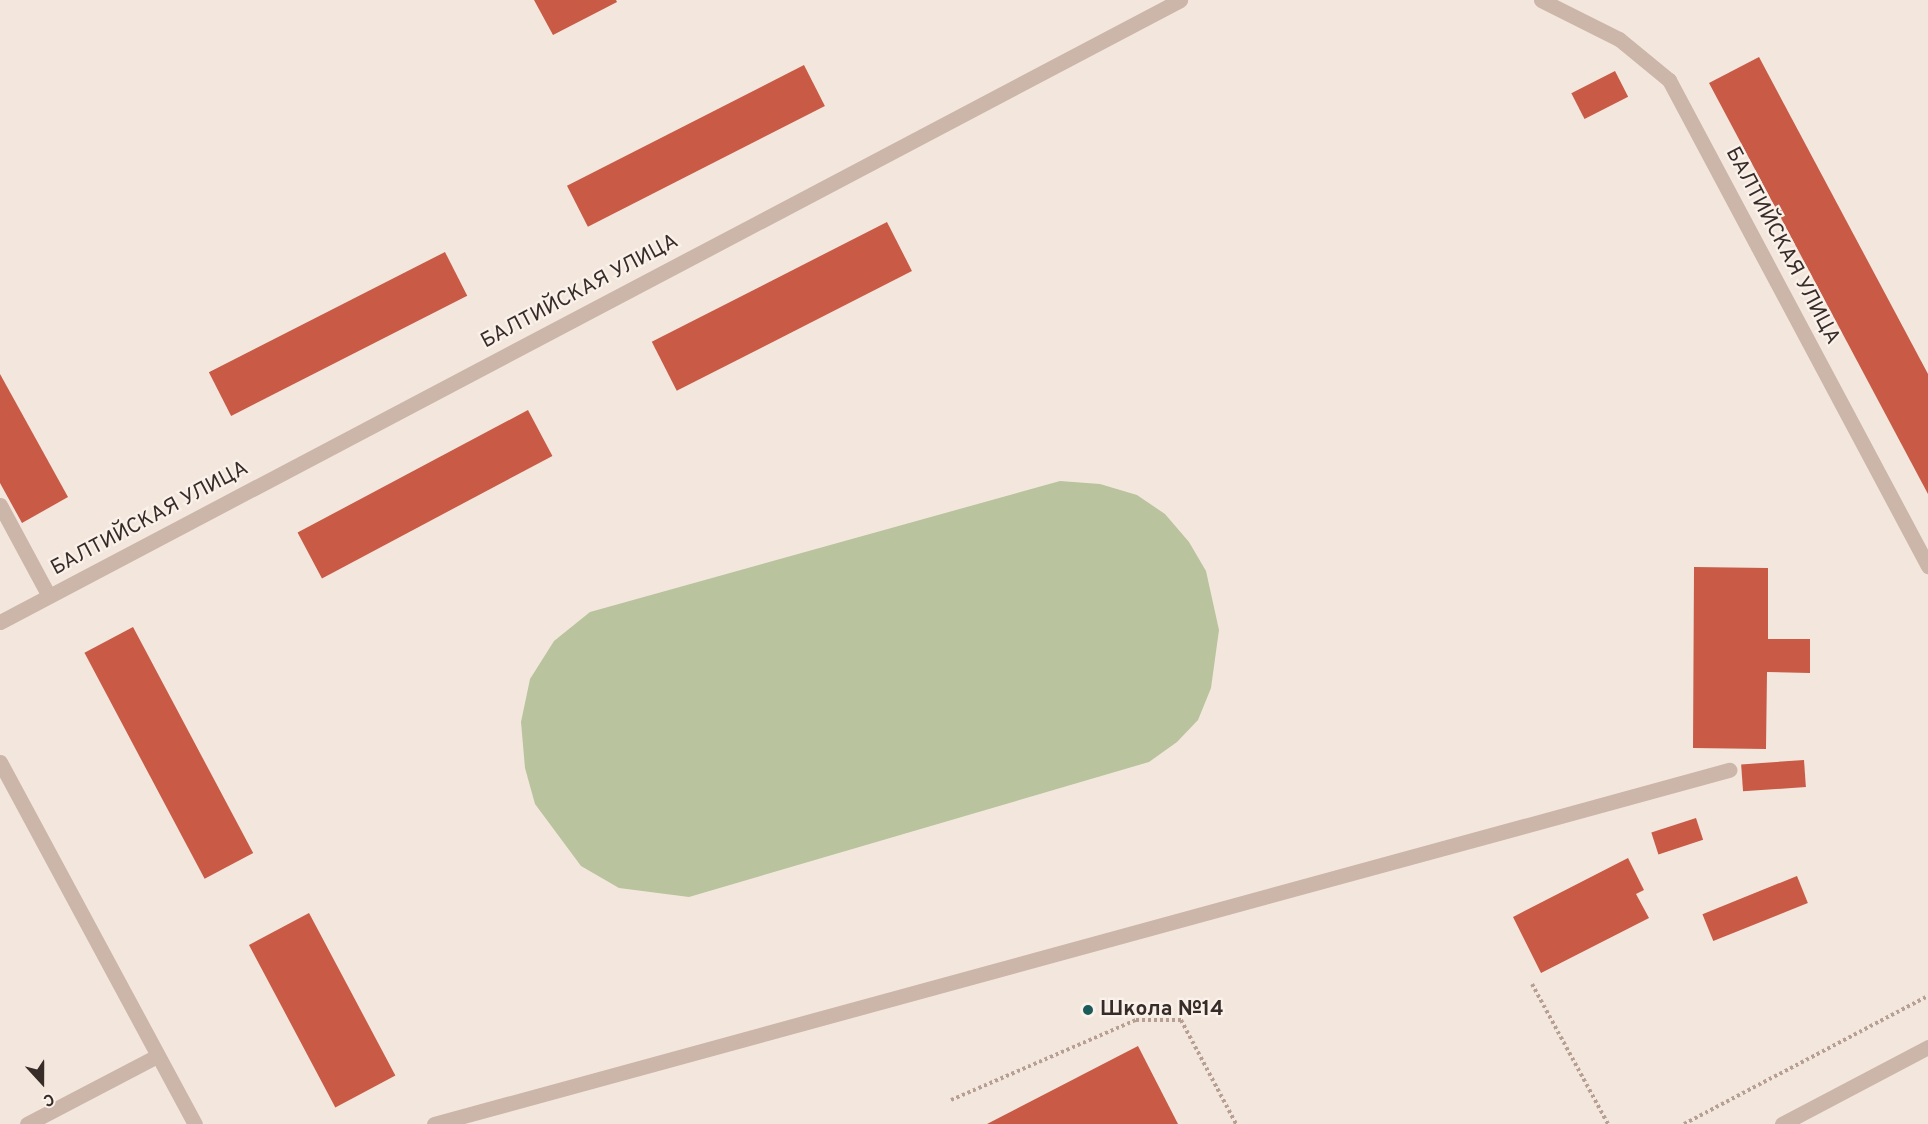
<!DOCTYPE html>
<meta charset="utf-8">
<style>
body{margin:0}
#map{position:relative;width:1928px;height:1124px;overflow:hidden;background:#f3e7dd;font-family:Overpass,sans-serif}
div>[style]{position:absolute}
.green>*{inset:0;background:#b9c39d}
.building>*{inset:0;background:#c85a46;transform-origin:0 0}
.path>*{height:4px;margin-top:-2px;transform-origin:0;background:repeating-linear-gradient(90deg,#b89f93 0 3px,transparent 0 6px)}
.service>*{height:15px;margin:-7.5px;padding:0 7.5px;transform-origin:7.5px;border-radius:7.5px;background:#ccb5a9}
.minor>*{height:15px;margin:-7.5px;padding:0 7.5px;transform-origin:7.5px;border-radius:7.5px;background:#ccb5a9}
.tertiary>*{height:15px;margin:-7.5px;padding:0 7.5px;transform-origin:7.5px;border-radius:7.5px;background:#ccb5a9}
.dots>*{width:16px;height:16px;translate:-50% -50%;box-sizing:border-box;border:3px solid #faf1ea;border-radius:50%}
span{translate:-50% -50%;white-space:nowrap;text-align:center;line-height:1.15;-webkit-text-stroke:4.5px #faf1ea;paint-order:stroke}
.street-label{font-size:21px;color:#382c29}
.poi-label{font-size:21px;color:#382c29;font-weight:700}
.left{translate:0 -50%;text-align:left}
.north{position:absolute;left:12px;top:1052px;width:60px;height:60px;-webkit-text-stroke:4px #faf1ea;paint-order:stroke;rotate:159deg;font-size:16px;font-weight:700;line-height:24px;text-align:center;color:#382c29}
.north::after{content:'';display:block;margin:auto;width:21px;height:27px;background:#382c29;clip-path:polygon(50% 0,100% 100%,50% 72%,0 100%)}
</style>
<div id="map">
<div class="green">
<div style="clip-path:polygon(1060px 481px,1100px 484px,1137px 495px,1165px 514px,1189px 542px,1206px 571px,1219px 630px,1211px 688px,1198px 720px,1177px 742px,1149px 762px,689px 897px,619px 888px,581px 866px,535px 804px,525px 768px,521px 722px,530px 679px,554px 641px,590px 612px)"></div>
</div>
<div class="building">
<div style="clip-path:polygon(534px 0,616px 0,617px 2px,553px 35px)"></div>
<div style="clip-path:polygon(1759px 57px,1928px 374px,1928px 494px,1709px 83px)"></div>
<div style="left:804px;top:65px;width:46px;height:266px;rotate:63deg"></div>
<div style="left:1615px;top:71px;width:29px;height:49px;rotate:63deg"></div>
<div style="left:887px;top:222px;width:55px;height:264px;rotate:63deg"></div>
<div style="left:445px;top:252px;width:49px;height:265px;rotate:63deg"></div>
<div style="clip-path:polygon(0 374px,68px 497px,22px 523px,0 483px)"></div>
<div style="left:528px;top:410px;width:52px;height:261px;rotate:62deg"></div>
<div style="clip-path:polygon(1694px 567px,1768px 568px,1768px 639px,1810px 639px,1810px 673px,1767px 672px,1766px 749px,1693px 748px)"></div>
<div style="left:133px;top:627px;width:256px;height:55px;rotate:62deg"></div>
<div style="left:1804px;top:760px;width:27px;height:63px;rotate:86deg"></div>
<div style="left:1696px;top:818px;width:23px;height:47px;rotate:72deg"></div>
<div style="clip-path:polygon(1628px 858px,1644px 890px,1636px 894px,1649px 918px,1541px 973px,1513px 917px)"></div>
<div style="left:1797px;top:876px;width:29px;height:102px;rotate:68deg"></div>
<div style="left:309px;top:913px;width:184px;height:68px;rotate:62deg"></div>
<div style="clip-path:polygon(1138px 1046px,1178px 1124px,987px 1124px)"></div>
</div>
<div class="path">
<div style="left:1532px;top:984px;width:159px;rotate:61.5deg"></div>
<div style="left:951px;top:1100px;width:202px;rotate:-23.4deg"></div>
<div style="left:1136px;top:1020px;width:45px"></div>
<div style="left:1181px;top:1020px;width:118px;rotate:62.1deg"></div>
<div style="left:1684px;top:1124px;width:276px;rotate:-27.7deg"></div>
</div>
<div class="service">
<div style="left:0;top:505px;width:103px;rotate:61.7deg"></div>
</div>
<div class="minor">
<div style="left:1541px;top:0;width:87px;rotate:26.6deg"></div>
<div style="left:1619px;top:39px;width:65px;rotate:39.4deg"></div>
<div style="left:1669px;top:80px;width:551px;rotate:61.95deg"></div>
<div style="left:0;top:622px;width:1334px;rotate:-27.79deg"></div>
<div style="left:0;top:762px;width:411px;rotate:61.7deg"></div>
<div style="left:27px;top:1124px;width:147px;rotate:-27.6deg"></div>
<div style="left:434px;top:1124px;width:1343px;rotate:-15.29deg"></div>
</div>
<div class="tertiary">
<div style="left:1782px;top:1124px;width:165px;rotate:-27.8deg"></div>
</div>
<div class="dots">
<div style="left:1088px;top:1010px;background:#1d5b5a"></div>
</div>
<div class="street-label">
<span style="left:1782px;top:246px;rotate:62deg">БАЛТИЙСКАЯ УЛИЦА</span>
<span style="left:580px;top:292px;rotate:-28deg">БАЛТИЙСКАЯ УЛИЦА</span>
<span style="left:150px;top:519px;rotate:-28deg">БАЛТИЙСКАЯ УЛИЦА</span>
</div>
<div class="poi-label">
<span class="left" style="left:1100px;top:1010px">Школа №14</span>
</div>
<div class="north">С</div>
</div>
